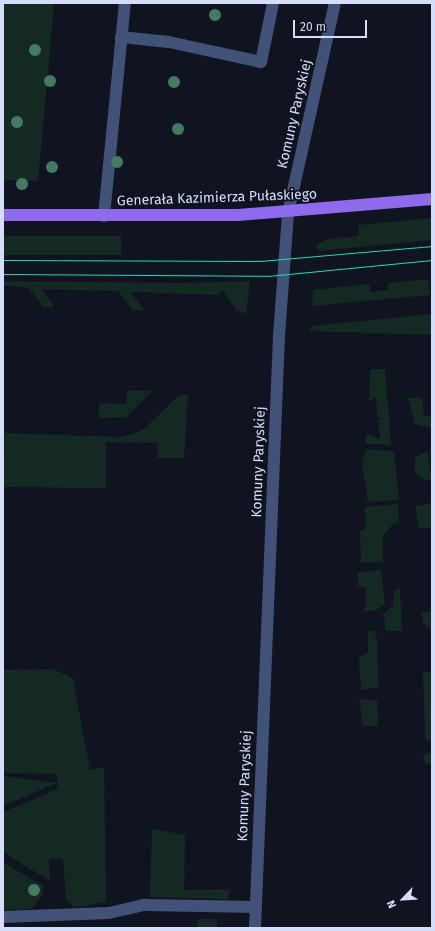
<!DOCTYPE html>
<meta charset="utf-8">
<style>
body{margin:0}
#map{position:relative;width:435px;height:931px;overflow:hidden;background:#101320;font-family:"Fira Sans",sans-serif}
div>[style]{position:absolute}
.green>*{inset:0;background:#142921;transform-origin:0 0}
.round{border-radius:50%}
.minor>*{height:12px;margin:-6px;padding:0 6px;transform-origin:6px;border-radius:6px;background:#415279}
.major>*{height:12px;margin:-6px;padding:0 6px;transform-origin:6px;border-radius:6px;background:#8e6aec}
.tram>*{height:1px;margin:-0.5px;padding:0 0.5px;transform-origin:0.5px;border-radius:0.5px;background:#1dddae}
.trees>*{width:12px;height:12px;margin:-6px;border-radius:50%;background:#427b5f}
span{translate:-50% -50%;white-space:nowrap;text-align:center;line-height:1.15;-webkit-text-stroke:3.5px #101320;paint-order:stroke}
.street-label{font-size:14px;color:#d5ddf9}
.frame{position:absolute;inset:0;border:4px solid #d5ddf9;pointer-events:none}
.north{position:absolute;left:383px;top:879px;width:40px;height:40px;-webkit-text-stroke:3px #101320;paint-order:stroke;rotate:245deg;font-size:11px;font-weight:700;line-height:16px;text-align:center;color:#d5ddf9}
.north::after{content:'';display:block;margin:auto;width:14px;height:18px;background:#d5ddf9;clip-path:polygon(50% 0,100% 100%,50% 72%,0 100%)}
.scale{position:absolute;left:293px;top:20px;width:74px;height:18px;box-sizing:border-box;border:2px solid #d5ddf9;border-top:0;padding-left:5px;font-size:12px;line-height:14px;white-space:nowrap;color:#d5ddf9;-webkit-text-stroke:3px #101320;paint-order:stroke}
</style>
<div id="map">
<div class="green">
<div style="clip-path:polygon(3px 3px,54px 3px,38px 181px,3px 180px)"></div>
<div style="clip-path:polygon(432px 218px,432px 240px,318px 251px,317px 244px,328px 239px,359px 236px,358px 225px)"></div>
<div style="left:3px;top:236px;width:118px;height:19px"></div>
<div style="clip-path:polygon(428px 279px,430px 295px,312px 306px,313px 290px,369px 284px,370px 292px,388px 290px,388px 283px)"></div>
<div style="clip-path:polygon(3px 281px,180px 283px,250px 281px,246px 314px,236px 310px,223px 291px,217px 295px,130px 292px,144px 310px,133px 310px,118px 291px,41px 289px,55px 307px,43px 307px,29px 288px,3px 285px)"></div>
<div style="clip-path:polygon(432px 314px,432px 335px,310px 331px,311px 326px)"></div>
<div style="clip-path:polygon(370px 369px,385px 369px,391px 445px,366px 444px,366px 434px,380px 439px,378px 420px,382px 419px,377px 417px,376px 397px,369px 402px)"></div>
<div style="clip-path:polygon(127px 390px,152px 391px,126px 417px,99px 418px,99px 403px,126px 404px)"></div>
<div style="clip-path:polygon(188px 394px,184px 458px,157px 458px,157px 443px,106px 442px,106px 488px,3px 487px,5px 433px,123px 437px,143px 430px,178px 396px)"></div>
<div style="clip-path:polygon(408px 398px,422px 398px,424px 416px,432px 415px,432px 428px,415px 424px)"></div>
<div style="clip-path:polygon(366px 449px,394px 451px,399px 500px,365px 502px,368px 499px,362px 465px)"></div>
<div style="clip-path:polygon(427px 451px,432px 479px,424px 480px,415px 473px,415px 458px)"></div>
<div style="clip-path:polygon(431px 503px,432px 528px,419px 528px,415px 506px)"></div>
<div style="clip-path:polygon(398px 504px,399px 523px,393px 524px,383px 536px,383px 562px,361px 563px,360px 530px,365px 529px,365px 507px)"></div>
<div style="clip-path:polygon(381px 570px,385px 604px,375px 611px,361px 611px,365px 608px,366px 588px,358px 586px,358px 572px)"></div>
<div style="clip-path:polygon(400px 589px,402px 631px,385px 631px,384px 614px,393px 606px,394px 590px)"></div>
<div style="clip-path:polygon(432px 611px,432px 630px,423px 623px,421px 612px)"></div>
<div style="clip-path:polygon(368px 631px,374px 631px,377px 638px,378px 687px,361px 690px,359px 657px,368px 653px)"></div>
<div style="clip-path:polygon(53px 669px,73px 678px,90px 770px,104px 767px,106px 902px,86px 906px,74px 907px,66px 900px,63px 859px,49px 859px,50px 881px,3px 852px,3px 812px,58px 789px,57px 783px,3px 806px,3px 776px,57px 783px,57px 774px,3px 773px,3px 670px)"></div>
<div style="clip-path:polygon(423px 672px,432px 672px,432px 742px,425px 739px)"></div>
<div style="clip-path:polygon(359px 699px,377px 700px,378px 726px,363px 726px)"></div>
<div class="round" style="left:422.5px;top:752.5px;width:11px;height:11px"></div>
<div style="clip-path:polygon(152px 829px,185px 835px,184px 890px,229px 889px,229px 899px,150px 897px)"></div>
<div style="clip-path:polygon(3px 862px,43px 886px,43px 894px,32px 909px,3px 910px)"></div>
<div style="left:198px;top:919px;width:19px;height:9px"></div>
</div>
<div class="minor">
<div style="left:121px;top:37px;width:48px;rotate:5.9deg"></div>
<div style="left:169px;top:42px;width:94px;rotate:12.3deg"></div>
<div style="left:261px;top:62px;width:60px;rotate:-78.5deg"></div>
<div style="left:104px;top:216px;width:214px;rotate:-84.4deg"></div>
<div style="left:3px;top:917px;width:106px;rotate:-2.2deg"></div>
<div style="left:109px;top:913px;width:37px;rotate:-13deg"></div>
<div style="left:145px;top:905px;width:111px;rotate:1deg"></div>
<div style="left:255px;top:928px;width:592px;rotate:-87.68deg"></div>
<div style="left:279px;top:336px;width:123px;rotate:-85.8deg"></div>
<div style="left:288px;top:213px;width:215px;rotate:-77.4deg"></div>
</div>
<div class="major">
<div style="left:3px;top:215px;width:235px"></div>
<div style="left:238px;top:215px;width:195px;rotate:-4.7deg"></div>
</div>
<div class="tram">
<div style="left:3px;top:260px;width:257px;rotate:0.2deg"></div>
<div style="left:260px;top:261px;width:173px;rotate:-5deg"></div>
<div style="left:3px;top:274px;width:265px;rotate:0.4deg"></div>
<div style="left:268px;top:276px;width:165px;rotate:-5.6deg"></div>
</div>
<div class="trees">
<div style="left:215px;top:15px"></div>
<div style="left:35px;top:50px"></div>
<div style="left:50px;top:81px"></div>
<div style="left:174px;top:82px"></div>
<div style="left:17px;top:122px"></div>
<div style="left:178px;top:129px"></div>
<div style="left:117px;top:162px"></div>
<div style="left:52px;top:167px"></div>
<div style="left:22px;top:184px"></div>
<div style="left:34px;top:890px"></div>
</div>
<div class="street-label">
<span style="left:295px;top:114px;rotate:-77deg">Komuny Paryskiej</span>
<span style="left:217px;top:198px;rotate:-2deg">Generała Kazimierza Pułaskiego</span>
<span style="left:259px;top:462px;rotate:-88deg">Komuny Paryskiej</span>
<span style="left:245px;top:786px;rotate:-88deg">Komuny Paryskiej</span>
</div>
<div class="frame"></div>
<div class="north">N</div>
<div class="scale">20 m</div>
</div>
